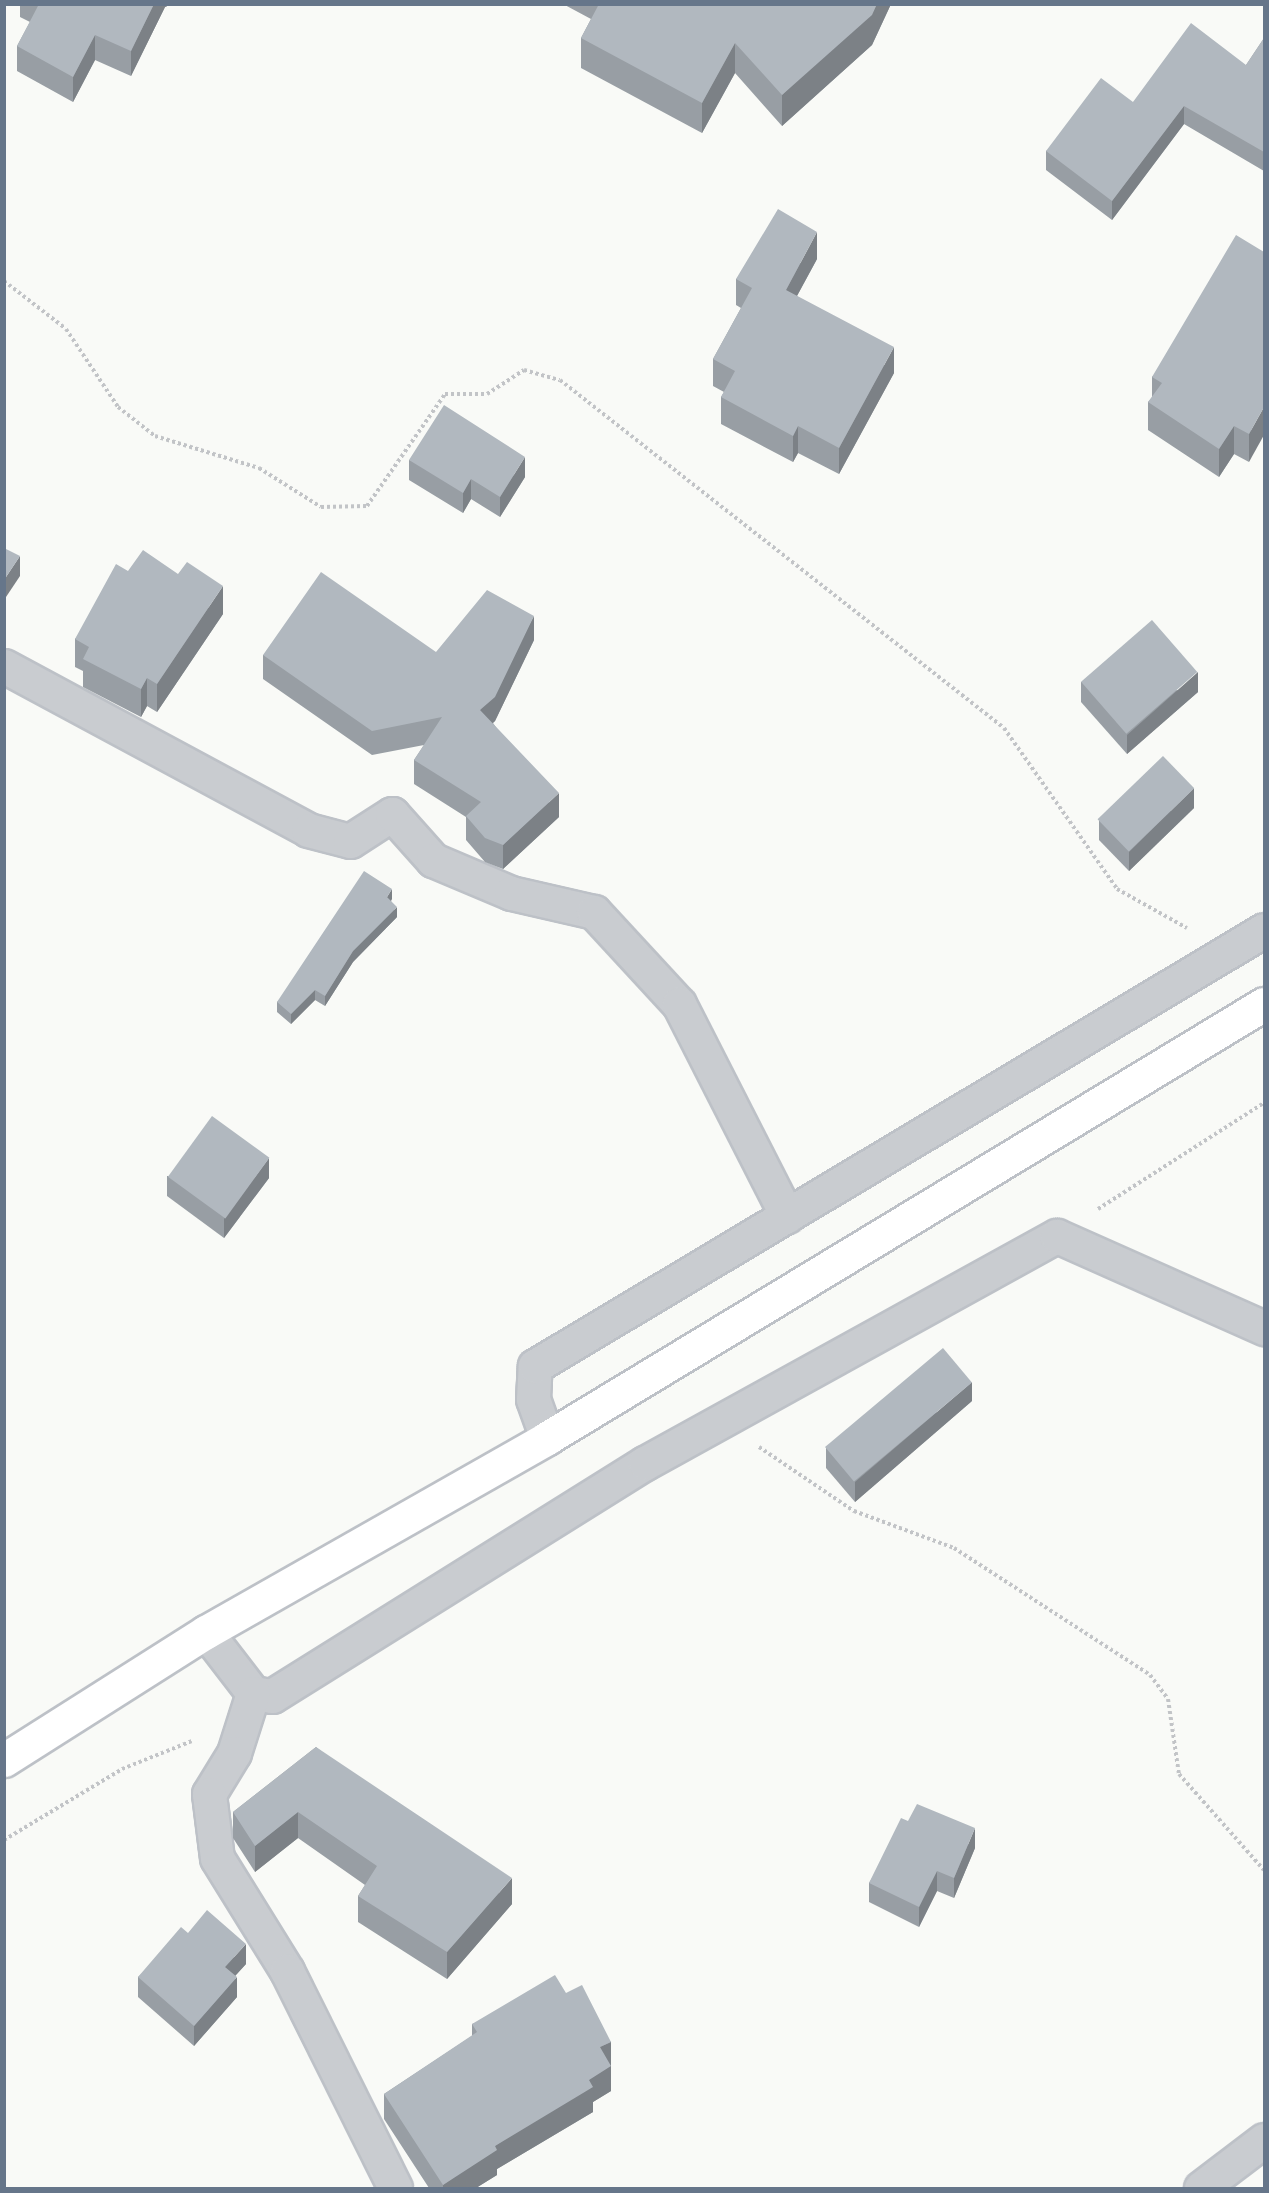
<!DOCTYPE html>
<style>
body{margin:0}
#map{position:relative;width:1269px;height:2193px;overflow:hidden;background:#f9faf7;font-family:"Roboto Condensed",sans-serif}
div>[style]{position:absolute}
.path>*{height:4px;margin-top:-2px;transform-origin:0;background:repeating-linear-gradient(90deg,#c2c4c7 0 3px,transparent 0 6px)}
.roads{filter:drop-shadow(2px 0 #bdc1c7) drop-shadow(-2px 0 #bdc1c7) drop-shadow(0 2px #bdc1c7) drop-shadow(0 -2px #bdc1c7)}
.minor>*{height:33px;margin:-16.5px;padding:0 16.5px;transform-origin:16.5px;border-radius:16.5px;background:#c9ccd0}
.secondary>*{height:33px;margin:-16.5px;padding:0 16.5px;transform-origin:16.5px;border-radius:16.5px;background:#fff}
.wall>*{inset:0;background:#989ea4}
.shaded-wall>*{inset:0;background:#7c8186}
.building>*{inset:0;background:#b1b8bf;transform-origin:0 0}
span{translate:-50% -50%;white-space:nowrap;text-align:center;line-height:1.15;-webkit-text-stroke:6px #fff;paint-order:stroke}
.frame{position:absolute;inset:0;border:6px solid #66768a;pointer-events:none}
</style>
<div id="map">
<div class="path">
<div style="left:4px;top:281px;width:78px;rotate:37.7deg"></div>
<div style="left:66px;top:329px;width:94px;rotate:56.3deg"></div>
<div style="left:118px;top:407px;width:47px;rotate:38.1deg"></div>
<div style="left:155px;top:436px;width:109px;rotate:17.1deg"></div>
<div style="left:259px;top:468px;width:73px;rotate:32.2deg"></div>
<div style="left:321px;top:507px;width:46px;rotate:-1.2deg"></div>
<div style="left:367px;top:506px;width:136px;rotate:-55.1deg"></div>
<div style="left:445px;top:394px;width:42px"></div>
<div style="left:487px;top:394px;width:44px;rotate:-33deg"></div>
<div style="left:524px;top:370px;width:37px;rotate:16deg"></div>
<div style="left:560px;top:380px;width:564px;rotate:38.09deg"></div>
<div style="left:1004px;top:728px;width:197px;rotate:54.9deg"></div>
<div style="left:1117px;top:889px;width:80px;rotate:29.1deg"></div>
<div style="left:1098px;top:1209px;width:197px;rotate:-32.6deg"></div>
<div style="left:759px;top:1447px;width:115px;rotate:34deg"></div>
<div style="left:854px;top:1511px;width:107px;rotate:20.3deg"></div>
<div style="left:954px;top:1548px;width:234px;rotate:32.9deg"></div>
<div style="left:1150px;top:1675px;width:30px;rotate:53deg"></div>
<div style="left:1168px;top:1699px;width:76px;rotate:81.7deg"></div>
<div style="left:1179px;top:1774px;width:128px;rotate:48.5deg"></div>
<div style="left:4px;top:1840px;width:138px;rotate:-31deg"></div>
<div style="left:122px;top:1769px;width:75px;rotate:-21.8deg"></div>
</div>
<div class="roads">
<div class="minor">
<div style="left:4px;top:666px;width:345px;rotate:28.3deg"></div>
<div style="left:308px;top:830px;width:43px;rotate:14.7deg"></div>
<div style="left:350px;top:841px;width:50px;rotate:-32.7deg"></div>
<div style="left:392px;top:814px;width:62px;rotate:48.3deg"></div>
<div style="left:433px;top:860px;width:85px;rotate:22.9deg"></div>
<div style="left:511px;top:893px;width:85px;rotate:12.9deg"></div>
<div style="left:594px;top:912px;width:125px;rotate:47.3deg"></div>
<div style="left:679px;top:1004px;width:238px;rotate:63deg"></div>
<div style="left:547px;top:1438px;width:41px;rotate:-109.7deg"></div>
<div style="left:533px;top:1399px;width:33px;rotate:-87deg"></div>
<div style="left:535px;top:1366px;width:849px;rotate:-30.88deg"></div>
<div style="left:206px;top:1632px;width:77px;rotate:52.4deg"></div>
<div style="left:253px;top:1693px;width:19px;rotate:9deg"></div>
<div style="left:272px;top:1696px;width:440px;rotate:-32deg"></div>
<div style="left:645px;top:1463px;width:470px;rotate:-28.9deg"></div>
<div style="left:1057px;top:1236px;width:227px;rotate:24deg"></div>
<div style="left:253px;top:1693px;width:63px;rotate:107.6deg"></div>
<div style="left:234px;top:1753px;width:48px;rotate:121.4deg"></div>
<div style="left:209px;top:1794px;width:64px;rotate:82.9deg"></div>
<div style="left:217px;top:1858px;width:133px;rotate:58.2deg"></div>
<div style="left:287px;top:1971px;width:242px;rotate:63.5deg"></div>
<div style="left:1201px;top:2188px;width:79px;rotate:-37.3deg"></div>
</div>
<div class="secondary">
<div style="left:4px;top:1760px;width:239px;rotate:-32.4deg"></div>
<div style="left:206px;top:1632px;width:392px;rotate:-29.6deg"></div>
<div style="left:547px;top:1438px;width:838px;rotate:-31.19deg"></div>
</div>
</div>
<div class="wall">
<div style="clip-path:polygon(20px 4px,172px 4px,165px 7px,131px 76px,95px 60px,73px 102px,17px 71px,17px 46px,30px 22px,20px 17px)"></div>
<div style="clip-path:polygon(563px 4px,891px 4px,872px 45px,782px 126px,735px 73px,702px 133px,581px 68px,581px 38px,591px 19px)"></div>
<div style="clip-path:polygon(1264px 38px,1264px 171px,1184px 124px,1112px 220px,1046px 170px,1046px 151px,1133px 102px,1246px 65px)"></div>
<div style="clip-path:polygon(1264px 252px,1249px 462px,1234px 454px,1219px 477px,1148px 430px,1148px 402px,1152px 398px,1152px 377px)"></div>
<div style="clip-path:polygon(817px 259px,797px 296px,894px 373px,839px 474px,798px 453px,793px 462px,721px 424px,721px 397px,724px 392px,713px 386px,713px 359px,741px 308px,736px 305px,736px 279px)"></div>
<div style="clip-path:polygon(409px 460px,525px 477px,500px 517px,471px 499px,463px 513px,409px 480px)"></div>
<div style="clip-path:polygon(128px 571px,223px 614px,157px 712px,147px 706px,141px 717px,83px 687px,83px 671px,75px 667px,75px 639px)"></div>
<div style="clip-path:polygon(534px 640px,495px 721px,493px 723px,559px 817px,503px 869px,485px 862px,466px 840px,466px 817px,414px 784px,414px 760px,424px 745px,372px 755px,263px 679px,263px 655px,436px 652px)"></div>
<div style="clip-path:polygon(1081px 682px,1198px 692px,1127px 754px,1081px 702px)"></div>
<div style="clip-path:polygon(1194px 808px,1129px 871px,1099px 840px,1099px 820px)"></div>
<div style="clip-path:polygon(392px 899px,391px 901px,397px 917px,353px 962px,325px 1006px,315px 1000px,291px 1024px,277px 1012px,277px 1002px)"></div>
<div style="clip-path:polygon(167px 1176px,269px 1178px,224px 1238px,167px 1196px)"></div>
<div style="clip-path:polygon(972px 1401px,855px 1502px,826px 1468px,826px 1448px)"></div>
<div style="clip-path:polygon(316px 1747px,512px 1904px,447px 1979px,358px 1922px,358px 1896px,365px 1885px,298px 1838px,255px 1872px,233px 1838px,233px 1812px)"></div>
<div style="clip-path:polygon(908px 1821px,975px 1848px,954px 1898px,937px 1891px,919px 1927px,869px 1902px,869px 1883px)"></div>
<div style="clip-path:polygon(188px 1933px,246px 1964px,235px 1976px,237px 1997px,194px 2046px,138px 1997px,138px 1977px)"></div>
<div style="clip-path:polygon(566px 1993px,611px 2042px,611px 2091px,593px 2102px,593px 2112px,497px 2169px,497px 2175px,476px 2188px,429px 2188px,384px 2119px,384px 2094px,472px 2036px,472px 2024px)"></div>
</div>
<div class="shaded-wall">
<div style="clip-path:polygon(154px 4px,172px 4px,165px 7px,131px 76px,131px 51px)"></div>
<div style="clip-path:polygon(877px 4px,891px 4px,872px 45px,782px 126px,782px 95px)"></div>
<div style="clip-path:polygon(95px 35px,95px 60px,73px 102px,73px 77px)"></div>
<div style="clip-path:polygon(735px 43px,735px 73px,702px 133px,702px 103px)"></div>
<div style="clip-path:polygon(1184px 106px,1184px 124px,1112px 220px,1112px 201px)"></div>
<div style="clip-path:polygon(817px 232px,817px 259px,786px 316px,786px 290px)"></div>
<div style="clip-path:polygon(894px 347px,894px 373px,839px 474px,839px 448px)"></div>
<div style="clip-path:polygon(1264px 407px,1264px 435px,1249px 462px,1249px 434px)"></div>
<div style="clip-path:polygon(798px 426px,798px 453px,793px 462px,793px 436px)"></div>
<div style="clip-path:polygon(1234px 426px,1234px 454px,1219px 477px,1219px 449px)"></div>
<div style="clip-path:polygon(525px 457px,525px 477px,500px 517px,500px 497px)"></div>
<div style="clip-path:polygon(471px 479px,471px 499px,463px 513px,463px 493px)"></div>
<div style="clip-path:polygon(20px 556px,20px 576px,4px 600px,4px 580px)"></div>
<div style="clip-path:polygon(223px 586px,223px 614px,157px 712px,157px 684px)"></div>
<div style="clip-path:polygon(534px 616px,534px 640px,495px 721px,480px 734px,480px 710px)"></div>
<div style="clip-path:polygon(1198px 672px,1198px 692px,1127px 754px,1127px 735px)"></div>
<div style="clip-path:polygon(147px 678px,147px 706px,141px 717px,141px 689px)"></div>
<div style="clip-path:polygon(1194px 788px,1194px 808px,1129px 871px,1129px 852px)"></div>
<div style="clip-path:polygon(559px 793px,559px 817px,503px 869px,503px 845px)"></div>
<div style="clip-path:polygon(392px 889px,392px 899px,387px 907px,387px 897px)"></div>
<div style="clip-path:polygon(397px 907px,397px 917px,353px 962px,325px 1006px,325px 996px,353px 951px)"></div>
<div style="clip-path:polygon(315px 990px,315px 1000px,291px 1024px,291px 1014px)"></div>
<div style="clip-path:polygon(269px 1158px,269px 1178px,224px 1238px,224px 1219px)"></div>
<div style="clip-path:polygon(972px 1382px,972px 1401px,855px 1502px,855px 1482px)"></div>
<div style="clip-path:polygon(298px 1812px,298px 1838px,255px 1872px,255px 1846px)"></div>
<div style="clip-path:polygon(975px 1828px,975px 1848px,954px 1898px,954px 1878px)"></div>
<div style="clip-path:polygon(937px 1871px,937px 1891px,919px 1927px,919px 1907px)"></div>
<div style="clip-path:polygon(512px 1878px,512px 1904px,447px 1979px,447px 1952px)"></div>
<div style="clip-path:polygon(246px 1944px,246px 1964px,225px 1987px,225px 1967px)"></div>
<div style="clip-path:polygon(237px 1977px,237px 1997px,194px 2046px,194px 2026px)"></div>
<div style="clip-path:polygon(611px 2042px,611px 2091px,593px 2102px,593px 2112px,497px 2169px,497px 2175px,476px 2188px,443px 2188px,443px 2185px,495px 2146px,589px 2080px,600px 2047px)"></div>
</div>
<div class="building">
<div style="clip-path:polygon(39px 4px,154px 4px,131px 51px,95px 35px,73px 77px,17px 46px)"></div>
<div style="clip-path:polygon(599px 4px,877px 4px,872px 15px,782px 95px,735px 43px,702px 103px,581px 38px)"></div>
<div style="clip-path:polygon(1191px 23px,1246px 65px,1264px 38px,1264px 152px,1184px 106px,1112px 201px,1046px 151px,1101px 78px,1133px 102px)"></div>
<div style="clip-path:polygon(778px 209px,817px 232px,786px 290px,894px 347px,839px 448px,798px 426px,793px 436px,721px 397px,735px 371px,713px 359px,752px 288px,736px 279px)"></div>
<div style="clip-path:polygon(1236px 235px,1264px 252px,1264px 407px,1249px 434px,1234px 426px,1219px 449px,1148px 402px,1162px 383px,1152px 377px)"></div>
<div style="clip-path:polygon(444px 405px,525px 457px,500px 497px,471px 479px,463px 493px,409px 460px)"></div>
<div style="clip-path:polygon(4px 548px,20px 556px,4px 580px)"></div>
<div style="clip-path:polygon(143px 550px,178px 574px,187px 562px,223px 586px,157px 684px,147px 678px,141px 689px,83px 659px,89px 647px,75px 639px,116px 564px,128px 571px)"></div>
<div style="clip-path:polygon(321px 572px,436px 652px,487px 590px,534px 616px,495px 697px,480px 710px,559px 793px,503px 845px,485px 838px,466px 816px,481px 802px,414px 760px,442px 717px,372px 731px,263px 655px)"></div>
<div style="left:1152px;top:620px;width:69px;height:94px;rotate:49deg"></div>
<div style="left:1163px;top:756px;width:45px;height:91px;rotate:46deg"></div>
<div style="clip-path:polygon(364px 871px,392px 889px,387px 897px,397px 907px,353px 951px,325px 996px,315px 990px,291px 1014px,277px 1002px)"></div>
<div style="left:212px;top:1116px;width:71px;height:75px;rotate:36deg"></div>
<div style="left:943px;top:1348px;width:45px;height:154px;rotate:50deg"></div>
<div style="clip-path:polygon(316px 1747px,512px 1878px,447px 1952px,358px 1896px,377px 1866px,298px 1812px,255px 1846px,233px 1812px)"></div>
<div style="clip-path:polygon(917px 1804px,975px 1828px,954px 1878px,937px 1871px,919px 1907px,869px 1883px,901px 1818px,908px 1821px)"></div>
<div style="clip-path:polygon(207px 1910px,246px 1944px,225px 1967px,237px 1977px,194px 2026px,138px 1977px,181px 1927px,188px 1933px)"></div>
<div style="clip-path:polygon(555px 1975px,566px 1993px,582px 1985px,611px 2042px,600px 2047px,611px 2066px,589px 2080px,593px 2087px,495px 2146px,497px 2150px,443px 2185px,384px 2094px,477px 2032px,472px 2024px)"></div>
</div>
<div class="frame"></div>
</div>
